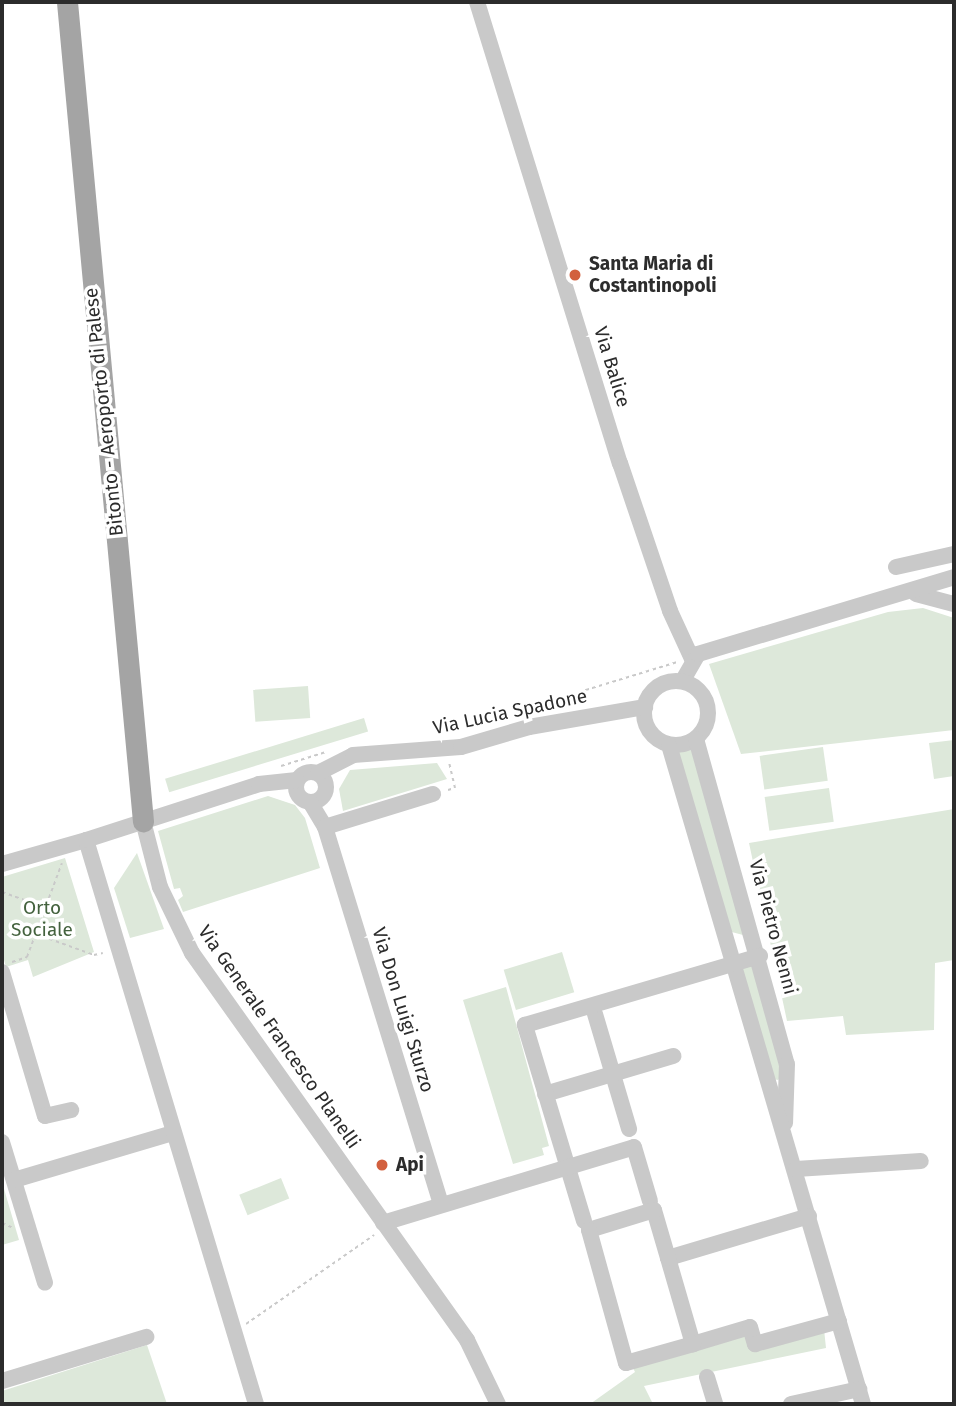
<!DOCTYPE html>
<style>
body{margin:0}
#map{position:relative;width:956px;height:1406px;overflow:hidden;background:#fff;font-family:"Fira Sans",sans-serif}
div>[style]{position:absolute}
.green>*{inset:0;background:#dde8da;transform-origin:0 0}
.path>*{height:2px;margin-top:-1px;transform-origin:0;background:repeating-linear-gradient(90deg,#c9c9c9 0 3.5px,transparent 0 7px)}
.minor>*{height:16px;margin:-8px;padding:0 8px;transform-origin:8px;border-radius:8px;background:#c9c9c9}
.minor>.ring{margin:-8px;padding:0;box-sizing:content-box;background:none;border:16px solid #c9c9c9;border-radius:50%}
.major>*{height:21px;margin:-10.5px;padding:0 10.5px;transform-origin:10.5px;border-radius:10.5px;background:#a4a4a4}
.dots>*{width:19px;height:19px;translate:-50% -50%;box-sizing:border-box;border:4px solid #fff;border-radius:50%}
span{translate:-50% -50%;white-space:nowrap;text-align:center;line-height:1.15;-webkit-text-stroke:7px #fff;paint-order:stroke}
.poi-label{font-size:19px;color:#2c2c2c;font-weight:700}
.left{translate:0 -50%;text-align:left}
.street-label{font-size:19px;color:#2c2c2c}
.park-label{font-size:19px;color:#44623e}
.frame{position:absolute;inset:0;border:4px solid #2c2c2c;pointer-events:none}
</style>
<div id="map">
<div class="green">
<div style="clip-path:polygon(923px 608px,954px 618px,954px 730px,741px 754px,709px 664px,888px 612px)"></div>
<div style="left:308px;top:686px;width:32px;height:55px;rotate:86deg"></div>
<div style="left:364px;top:718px;width:14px;height:208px;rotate:73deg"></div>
<div style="clip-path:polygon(954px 740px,954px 776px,934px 779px,929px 743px)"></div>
<div style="left:823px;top:747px;width:34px;height:64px;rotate:82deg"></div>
<div style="clip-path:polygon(694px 750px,748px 929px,743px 935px,728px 931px,678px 751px)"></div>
<div style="clip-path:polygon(437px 763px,447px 779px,343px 811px,339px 789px,350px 770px)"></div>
<div style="left:829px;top:788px;width:34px;height:65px;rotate:82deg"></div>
<div style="clip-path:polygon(268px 796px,295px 805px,305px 818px,320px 868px,183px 912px,178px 900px,183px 896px,180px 888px,174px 889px,158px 831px)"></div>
<div style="clip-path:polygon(954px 809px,954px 960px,935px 963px,934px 1030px,846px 1035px,843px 1016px,787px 1021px,749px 843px)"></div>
<div style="clip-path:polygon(137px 853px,164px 929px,130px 938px,114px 888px)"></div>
<div style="clip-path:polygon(65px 858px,94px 952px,33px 977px,28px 960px,6px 967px,2px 953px,2px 877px)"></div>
<div style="left:562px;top:952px;width:42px;height:61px;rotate:73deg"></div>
<div style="clip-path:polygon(756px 964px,782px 1076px,778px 1080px,773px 1079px,737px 969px)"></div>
<div style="clip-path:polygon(506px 987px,549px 1146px,542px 1148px,544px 1155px,513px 1164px,463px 1000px)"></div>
<div style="left:281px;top:1178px;width:22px;height:45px;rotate:68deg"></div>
<div style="clip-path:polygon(2px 1182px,19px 1240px,2px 1245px)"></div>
<div style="clip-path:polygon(824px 1329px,826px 1348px,644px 1386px,653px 1404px,590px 1404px,635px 1372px,633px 1368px,746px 1334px,751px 1351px)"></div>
<div style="clip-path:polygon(147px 1345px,167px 1404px,2px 1404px,2px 1391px)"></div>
</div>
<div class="path">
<div style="left:445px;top:733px;width:243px;rotate:-17deg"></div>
<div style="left:281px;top:766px;width:47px;rotate:-17.3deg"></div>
<div style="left:448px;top:790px;width:7px;rotate:-16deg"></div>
<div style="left:455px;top:788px;width:26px;rotate:-103deg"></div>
<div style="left:2px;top:892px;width:45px;rotate:19.7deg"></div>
<div style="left:36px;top:934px;width:62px;rotate:19.9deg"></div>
<div style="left:94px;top:955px;width:9px;rotate:-13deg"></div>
<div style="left:12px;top:962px;width:16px;rotate:-18deg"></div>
<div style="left:27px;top:957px;width:100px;rotate:-69.6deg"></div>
<div style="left:2px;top:1223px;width:12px;rotate:24deg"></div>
<div style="left:246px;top:1324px;width:156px;rotate:-34.8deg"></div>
</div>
<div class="minor">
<div style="left:477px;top:2px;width:483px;rotate:72.8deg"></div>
<div style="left:620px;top:463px;width:156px;rotate:71.3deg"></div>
<div style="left:670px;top:611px;width:55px;rotate:65.3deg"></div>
<div style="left:896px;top:567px;width:59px;rotate:-12.6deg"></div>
<div style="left:916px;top:594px;width:39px;rotate:15deg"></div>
<div style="left:683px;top:680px;width:30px;rotate:-60deg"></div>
<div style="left:698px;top:654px;width:267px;rotate:-16.7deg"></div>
<div class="ring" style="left:644px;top:681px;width:48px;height:48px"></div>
<div style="left:696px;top:739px;width:337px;rotate:74.4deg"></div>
<div style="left:787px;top:1064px;width:59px;rotate:91.9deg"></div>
<div style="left:669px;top:745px;width:687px;rotate:73.6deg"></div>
<div class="ring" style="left:296px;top:772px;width:14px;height:14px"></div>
<div style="left:318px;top:773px;width:39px;rotate:-27deg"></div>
<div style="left:353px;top:755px;width:108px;rotate:-4.2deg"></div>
<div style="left:461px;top:747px;width:71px;rotate:-16.4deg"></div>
<div style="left:529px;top:727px;width:118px;rotate:-9.8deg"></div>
<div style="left:310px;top:802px;width:29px;rotate:59deg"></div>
<div style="left:325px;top:827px;width:394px;rotate:72.9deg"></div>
<div style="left:143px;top:821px;width:68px;rotate:75.6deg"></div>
<div style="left:160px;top:887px;width:73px;rotate:64.1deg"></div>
<div style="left:192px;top:953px;width:475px;rotate:54.6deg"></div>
<div style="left:467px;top:1340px;width:71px;rotate:64.2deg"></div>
<div style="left:325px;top:827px;width:113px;rotate:-17deg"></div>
<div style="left:2px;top:864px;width:87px;rotate:-15.9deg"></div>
<div style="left:2px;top:972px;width:150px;rotate:73.4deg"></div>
<div style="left:45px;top:1116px;width:27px;rotate:-13deg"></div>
<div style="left:595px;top:1014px;width:120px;rotate:73.5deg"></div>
<div style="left:545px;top:1094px;width:134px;rotate:-16.5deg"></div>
<div style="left:2px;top:1142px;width:147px;rotate:73deg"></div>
<div style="left:796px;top:1169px;width:125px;rotate:-3.7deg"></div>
<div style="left:14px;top:1180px;width:166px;rotate:-16.5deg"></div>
<div style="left:809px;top:1216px;width:147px;rotate:163.4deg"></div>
<div style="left:668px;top:1258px;width:90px;rotate:73.8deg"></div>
<div style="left:693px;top:1344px;width:59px;rotate:-16.6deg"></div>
<div style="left:750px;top:1327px;width:18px;rotate:74deg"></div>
<div style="left:755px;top:1344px;width:87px;rotate:-15.3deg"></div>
<div style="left:584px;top:1221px;width:205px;rotate:-106.8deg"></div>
<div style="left:525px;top:1025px;width:245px;rotate:-16.4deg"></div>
<div style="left:383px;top:1223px;width:262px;rotate:-16.8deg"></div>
<div style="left:634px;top:1147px;width:56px;rotate:73.5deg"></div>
<div style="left:668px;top:1258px;width:50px;rotate:-106.3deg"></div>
<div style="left:654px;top:1210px;width:68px;rotate:162.9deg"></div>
<div style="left:589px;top:1230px;width:138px;rotate:74.5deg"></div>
<div style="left:626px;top:1363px;width:70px;rotate:-15.8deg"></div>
<div style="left:707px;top:1377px;width:28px;rotate:73deg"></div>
<div style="left:2px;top:1381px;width:151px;rotate:-17deg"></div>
<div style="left:256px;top:1404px;width:589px;rotate:-106.77deg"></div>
<div style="left:86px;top:840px;width:182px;rotate:-17.9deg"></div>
<div style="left:259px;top:784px;width:38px;rotate:-6deg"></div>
<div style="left:791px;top:1404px;width:70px;rotate:-12.4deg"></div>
</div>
<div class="major">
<div style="left:67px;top:2px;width:823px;rotate:84.7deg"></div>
</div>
<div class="dots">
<div style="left:575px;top:275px;background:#d2603e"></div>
<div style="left:382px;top:1165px;background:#d2603e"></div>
</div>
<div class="poi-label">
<span class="left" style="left:589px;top:275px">Santa Maria di<br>Costantinopoli</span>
<span class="left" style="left:396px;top:1165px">Api</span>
</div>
<div class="street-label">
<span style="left:612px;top:367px;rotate:73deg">Via Balice</span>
<span style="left:104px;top:412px;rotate:-96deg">Bitonto - Aeroporto di Palese</span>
<span style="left:510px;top:712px;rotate:-12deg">Via Lucia Spadone</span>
<span style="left:773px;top:927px;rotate:75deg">Via Pietro Nenni</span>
<span style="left:403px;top:1010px;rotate:73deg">Via Don Luigi Sturzo</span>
<span style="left:279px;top:1037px;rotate:55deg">Via Generale Francesco Planelli</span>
</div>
<div class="park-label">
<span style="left:42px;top:919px">Orto<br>Sociale</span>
</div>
<div class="frame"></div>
</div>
